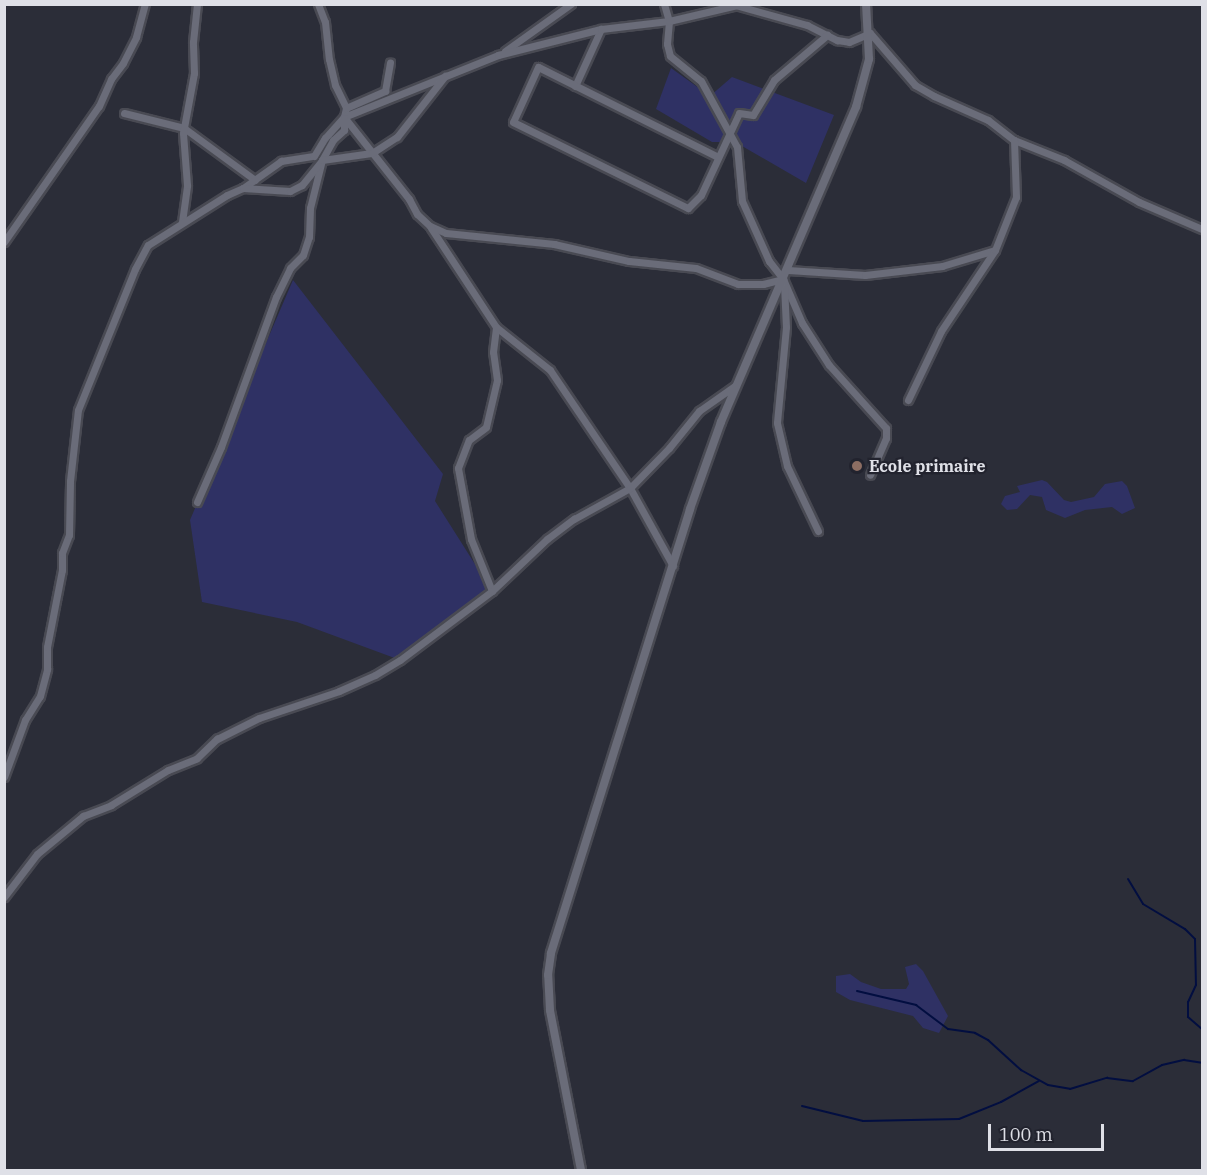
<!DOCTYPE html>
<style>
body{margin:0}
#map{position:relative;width:1207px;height:1175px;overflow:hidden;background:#2b2d38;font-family:"IBM Plex Serif",serif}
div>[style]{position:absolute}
.green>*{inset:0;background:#2f3164}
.stream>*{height:2px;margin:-1px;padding:0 1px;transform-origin:1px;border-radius:1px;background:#020e40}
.roads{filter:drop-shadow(2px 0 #494a53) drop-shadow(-2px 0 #494a53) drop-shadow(0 2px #494a53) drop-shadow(0 -2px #494a53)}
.minor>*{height:7px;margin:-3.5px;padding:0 3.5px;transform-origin:3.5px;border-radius:3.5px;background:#6a6c79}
.tertiary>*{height:8px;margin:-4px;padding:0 4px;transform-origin:4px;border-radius:4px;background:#6a6c79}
.dots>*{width:16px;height:16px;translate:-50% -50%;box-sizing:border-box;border:3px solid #22232e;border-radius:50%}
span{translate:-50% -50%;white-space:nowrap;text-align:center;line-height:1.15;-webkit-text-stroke:4.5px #22232e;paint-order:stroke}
.poi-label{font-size:16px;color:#dfe0e7;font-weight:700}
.left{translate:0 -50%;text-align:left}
.frame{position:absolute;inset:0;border:6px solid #dfe0e7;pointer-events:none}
.scale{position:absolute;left:988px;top:1124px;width:116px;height:27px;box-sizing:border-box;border:3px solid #dfe0e7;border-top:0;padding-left:8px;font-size:18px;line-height:21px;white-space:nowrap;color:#dfe0e7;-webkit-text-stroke:4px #22232e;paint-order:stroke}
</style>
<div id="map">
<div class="green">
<div style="clip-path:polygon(671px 68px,710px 96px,732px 77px,834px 115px,806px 183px,735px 142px,712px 142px,656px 109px)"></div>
<div style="clip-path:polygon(293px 280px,443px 474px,435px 501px,492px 591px,400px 660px,297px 622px,202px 602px,190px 520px)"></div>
<div style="clip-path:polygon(1042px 480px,1047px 482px,1064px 500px,1071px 502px,1094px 497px,1105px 484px,1122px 481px,1127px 486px,1135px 508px,1122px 514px,1112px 507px,1085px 510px,1065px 518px,1046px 510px,1042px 497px,1030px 495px,1017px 509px,1007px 510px,1001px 504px,1005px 496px,1020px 492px,1017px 486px)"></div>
<div style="clip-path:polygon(916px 964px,923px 971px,948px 1016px,939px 1033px,923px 1028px,913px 1016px,850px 1000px,836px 992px,836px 976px,850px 974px,861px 982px,881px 989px,906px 989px,909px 984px,905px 967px)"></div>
</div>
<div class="stream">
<div style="left:1128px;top:879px;width:29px;rotate:59deg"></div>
<div style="left:1143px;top:904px;width:49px;rotate:30.8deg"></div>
<div style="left:1185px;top:929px;width:14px;rotate:45deg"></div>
<div style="left:1195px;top:939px;width:46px;rotate:88.8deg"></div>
<div style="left:1196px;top:985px;width:19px;rotate:115deg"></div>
<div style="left:1188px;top:1002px;width:15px;rotate:90deg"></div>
<div style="left:1188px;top:1017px;width:18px;rotate:41deg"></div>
<div style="left:857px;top:991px;width:61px;rotate:13.3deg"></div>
<div style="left:916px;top:1005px;width:40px;rotate:37deg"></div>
<div style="left:948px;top:1029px;width:27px;rotate:8deg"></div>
<div style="left:975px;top:1033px;width:15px;rotate:28deg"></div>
<div style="left:988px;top:1040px;width:45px;rotate:42.3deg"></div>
<div style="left:1021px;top:1070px;width:31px;rotate:29deg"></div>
<div style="left:1048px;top:1085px;width:22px;rotate:10deg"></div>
<div style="left:1070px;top:1089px;width:39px;rotate:-17deg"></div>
<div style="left:1107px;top:1078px;width:26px;rotate:7deg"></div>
<div style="left:1133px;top:1081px;width:33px;rotate:-29deg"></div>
<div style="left:1162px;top:1065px;width:23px;rotate:-13deg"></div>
<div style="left:1184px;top:1060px;width:18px;rotate:9deg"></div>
<div style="left:802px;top:1106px;width:63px;rotate:13.8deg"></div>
<div style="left:863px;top:1121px;width:96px;rotate:-1.2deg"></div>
<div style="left:959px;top:1119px;width:45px;rotate:-22deg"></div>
<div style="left:1001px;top:1102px;width:43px;rotate:-28.9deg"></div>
</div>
<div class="roads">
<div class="minor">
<div style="left:318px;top:4px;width:19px;rotate:69deg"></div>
<div style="left:325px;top:22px;width:37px;rotate:84deg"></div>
<div style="left:329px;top:59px;width:27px;rotate:77deg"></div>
<div style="left:335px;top:85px;width:25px;rotate:64deg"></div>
<div style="left:346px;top:108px;width:9px;rotate:103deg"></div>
<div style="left:344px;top:117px;width:105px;rotate:51.6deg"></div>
<div style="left:409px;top:199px;width:17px;rotate:62deg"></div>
<div style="left:417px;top:214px;width:18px;rotate:43deg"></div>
<div style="left:430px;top:226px;width:17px;rotate:24deg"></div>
<div style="left:446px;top:233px;width:109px;rotate:5.8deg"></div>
<div style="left:554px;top:244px;width:77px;rotate:12.8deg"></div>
<div style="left:629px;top:261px;width:67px;rotate:6deg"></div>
<div style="left:696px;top:268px;width:45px;rotate:20.9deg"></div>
<div style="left:738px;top:284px;width:25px"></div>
<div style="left:763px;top:284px;width:21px;rotate:-14deg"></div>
<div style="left:664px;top:4px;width:18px;rotate:74deg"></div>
<div style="left:669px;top:21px;width:23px;rotate:95deg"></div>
<div style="left:667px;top:44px;width:12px;rotate:76deg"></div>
<div style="left:670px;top:56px;width:40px;rotate:39deg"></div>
<div style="left:701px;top:81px;width:75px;rotate:61.4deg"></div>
<div style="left:737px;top:147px;width:54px;rotate:84.7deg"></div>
<div style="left:742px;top:201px;width:66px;rotate:65.8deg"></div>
<div style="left:769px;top:261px;width:23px;rotate:52deg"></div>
<div style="left:783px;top:279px;width:48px;rotate:66.6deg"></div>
<div style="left:802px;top:323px;width:50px;rotate:57.3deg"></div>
<div style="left:829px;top:365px;width:85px;rotate:47.9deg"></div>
<div style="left:886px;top:428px;width:10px;rotate:90deg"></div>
<div style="left:886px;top:438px;width:40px;rotate:113.4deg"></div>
<div style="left:735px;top:5px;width:75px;rotate:15.5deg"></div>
<div style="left:807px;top:25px;width:34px;rotate:27deg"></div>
<div style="left:837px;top:40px;width:12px;rotate:9deg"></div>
<div style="left:849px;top:42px;width:23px;rotate:-23deg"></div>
<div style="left:870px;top:33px;width:69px;rotate:49.1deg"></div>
<div style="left:915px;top:85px;width:22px;rotate:30deg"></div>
<div style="left:934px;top:96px;width:59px;rotate:24deg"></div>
<div style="left:988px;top:120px;width:33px;rotate:38deg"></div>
<div style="left:1014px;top:140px;width:54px;rotate:21.8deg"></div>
<div style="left:1064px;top:160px;width:86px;rotate:29.2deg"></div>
<div style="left:1139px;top:202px;width:69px;rotate:23.2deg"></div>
<div style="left:505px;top:51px;width:81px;rotate:-35.5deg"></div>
<div style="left:575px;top:86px;width:63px;rotate:-65.5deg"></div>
<div style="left:346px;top:108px;width:43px;rotate:-23.6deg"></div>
<div style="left:385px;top:91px;width:29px;rotate:-80deg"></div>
<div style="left:124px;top:113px;width:62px;rotate:14deg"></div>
<div style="left:184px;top:128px;width:88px;rotate:36.2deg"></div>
<div style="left:718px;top:157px;width:201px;rotate:-153.4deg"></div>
<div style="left:538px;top:67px;width:60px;rotate:114.4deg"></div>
<div style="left:513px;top:122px;width:195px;rotate:26.2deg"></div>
<div style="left:688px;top:208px;width:18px;rotate:-45deg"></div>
<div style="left:701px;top:195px;width:90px;rotate:-65.1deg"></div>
<div style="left:739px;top:113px;width:14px;rotate:8deg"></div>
<div style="left:753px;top:115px;width:41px;rotate:-59deg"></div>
<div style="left:774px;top:80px;width:70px;rotate:-40.3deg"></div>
<div style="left:243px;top:188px;width:47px;rotate:-35.4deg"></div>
<div style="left:281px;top:161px;width:33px;rotate:-9deg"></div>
<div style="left:314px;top:156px;width:21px;rotate:-59deg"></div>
<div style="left:325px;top:138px;width:28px;rotate:-48deg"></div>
<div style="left:344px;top:117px;width:166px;rotate:-21.9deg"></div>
<div style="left:498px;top:55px;width:106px;rotate:-14.2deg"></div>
<div style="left:601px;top:29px;width:68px;rotate:-6.7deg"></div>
<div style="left:669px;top:21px;width:70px;rotate:-13.2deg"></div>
<div style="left:182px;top:222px;width:37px;rotate:-82deg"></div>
<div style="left:187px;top:185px;width:52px;rotate:-94.4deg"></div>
<div style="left:183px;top:133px;width:61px;rotate:-79.6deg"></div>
<div style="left:194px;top:73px;width:31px;rotate:-92deg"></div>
<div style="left:193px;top:42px;width:38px;rotate:-84deg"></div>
<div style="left:431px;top:228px;width:118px;rotate:56.7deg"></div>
<div style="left:496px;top:327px;width:69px;rotate:38.5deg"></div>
<div style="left:550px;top:370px;width:143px;rotate:55.9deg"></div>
<div style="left:630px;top:488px;width:89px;rotate:61.1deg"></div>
<div style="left:4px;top:242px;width:166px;rotate:-55.1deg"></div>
<div style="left:99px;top:106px;width:30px;rotate:-66deg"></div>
<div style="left:111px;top:79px;width:20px;rotate:-53deg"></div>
<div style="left:123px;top:63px;width:29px;rotate:-63deg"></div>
<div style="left:136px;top:37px;width:34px;rotate:-75deg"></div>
<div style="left:788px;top:270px;width:77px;rotate:3.7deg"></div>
<div style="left:865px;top:275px;width:78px;rotate:-6.7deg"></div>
<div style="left:942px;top:266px;width:55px;rotate:-16.8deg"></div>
<div style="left:784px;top:285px;width:42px;rotate:87.3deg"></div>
<div style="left:786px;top:327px;width:96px;rotate:95.4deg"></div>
<div style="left:777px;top:423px;width:44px;rotate:76.9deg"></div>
<div style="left:787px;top:466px;width:72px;rotate:64.5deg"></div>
<div style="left:908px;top:400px;width:76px;rotate:-64.4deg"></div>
<div style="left:941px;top:331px;width:97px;rotate:-56.3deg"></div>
<div style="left:995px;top:250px;width:57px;rotate:-68.4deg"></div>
<div style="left:1016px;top:197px;width:57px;rotate:-92deg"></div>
<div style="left:197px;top:502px;width:60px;rotate:-66.4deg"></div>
<div style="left:221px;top:447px;width:160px;rotate:-69.9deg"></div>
<div style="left:276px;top:297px;width:32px;rotate:-64deg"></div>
<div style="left:290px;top:268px;width:18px;rotate:-45deg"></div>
<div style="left:303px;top:255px;width:19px;rotate:-72deg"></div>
<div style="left:309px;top:237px;width:29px;rotate:-88deg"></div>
<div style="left:310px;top:208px;width:49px;rotate:-76deg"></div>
<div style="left:322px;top:160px;width:23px;rotate:-61deg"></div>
<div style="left:333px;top:140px;width:15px;rotate:-42deg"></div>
<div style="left:344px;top:130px;width:12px;rotate:-90deg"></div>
<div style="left:492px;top:591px;width:56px;rotate:-112deg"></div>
<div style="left:471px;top:539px;width:72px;rotate:-100.4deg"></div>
<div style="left:458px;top:468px;width:30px;rotate:-69deg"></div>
<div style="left:469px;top:440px;width:21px;rotate:-37deg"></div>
<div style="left:486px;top:427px;width:48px;rotate:-76.8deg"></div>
<div style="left:497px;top:380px;width:28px;rotate:-98deg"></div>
<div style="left:493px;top:352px;width:25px;rotate:-83deg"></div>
<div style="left:4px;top:777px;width:61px;rotate:-69.8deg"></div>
<div style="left:25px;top:720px;width:28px;rotate:-58deg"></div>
<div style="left:40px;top:696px;width:28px;rotate:-75deg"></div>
<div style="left:47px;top:669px;width:22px;rotate:-90deg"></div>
<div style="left:47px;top:647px;width:78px;rotate:-79deg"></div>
<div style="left:62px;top:570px;width:17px;rotate:-90deg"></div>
<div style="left:62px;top:553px;width:19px;rotate:-69deg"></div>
<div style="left:69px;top:535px;width:54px;rotate:-88.9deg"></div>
<div style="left:70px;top:481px;width:71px;rotate:-83.6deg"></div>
<div style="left:78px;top:410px;width:152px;rotate:-68deg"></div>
<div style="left:135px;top:269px;width:27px;rotate:-62deg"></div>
<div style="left:148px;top:245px;width:93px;rotate:-32.3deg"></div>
<div style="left:227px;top:195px;width:17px;rotate:-24deg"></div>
<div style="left:243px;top:188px;width:47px;rotate:3.7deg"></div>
<div style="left:290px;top:191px;width:13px;rotate:-27deg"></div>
<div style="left:302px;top:185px;width:32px;rotate:-51deg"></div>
<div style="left:322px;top:160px;width:50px;rotate:-8deg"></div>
<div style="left:372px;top:153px;width:30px;rotate:-33deg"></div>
<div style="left:397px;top:137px;width:78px;rotate:-51.8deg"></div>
<div style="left:4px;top:897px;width:54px;rotate:-52.5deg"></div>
<div style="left:37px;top:854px;width:60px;rotate:-39.6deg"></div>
<div style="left:83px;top:816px;width:30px;rotate:-21deg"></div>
<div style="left:111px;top:805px;width:67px;rotate:-31.6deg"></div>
<div style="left:168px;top:770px;width:31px;rotate:-22deg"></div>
<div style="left:197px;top:758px;width:28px;rotate:-44deg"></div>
<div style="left:217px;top:739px;width:47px;rotate:-26.6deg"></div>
<div style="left:259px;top:718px;width:84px;rotate:-18.6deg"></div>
<div style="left:339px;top:691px;width:39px;rotate:-24deg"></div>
<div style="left:375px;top:675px;width:29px;rotate:-31deg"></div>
<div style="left:400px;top:660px;width:115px;rotate:-36.9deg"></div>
<div style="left:492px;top:591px;width:76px;rotate:-43.4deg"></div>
<div style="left:547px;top:539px;width:34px;rotate:-37deg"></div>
<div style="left:574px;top:519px;width:64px;rotate:-29deg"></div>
<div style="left:630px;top:488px;width:56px;rotate:-45.7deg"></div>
<div style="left:669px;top:448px;width:48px;rotate:-51deg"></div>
<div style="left:699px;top:411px;width:45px;rotate:-35.1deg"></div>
</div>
<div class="tertiary">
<div style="left:581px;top:1170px;width:163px;rotate:-101deg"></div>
<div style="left:550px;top:1010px;width:35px;rotate:-93deg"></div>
<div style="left:548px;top:975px;width:22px;rotate:-82deg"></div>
<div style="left:551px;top:953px;width:465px;rotate:-72.6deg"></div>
<div style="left:690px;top:509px;width:92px;rotate:-70.4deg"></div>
<div style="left:721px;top:422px;width:343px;rotate:-66.8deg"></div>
<div style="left:856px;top:107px;width:50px;rotate:-74.8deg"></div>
<div style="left:869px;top:59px;width:55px;rotate:-93.1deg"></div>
</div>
</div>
<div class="dots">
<div style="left:857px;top:466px;background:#8d6e63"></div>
</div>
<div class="poi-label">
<span class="left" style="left:869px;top:466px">Ecole primaire</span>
</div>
<div class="frame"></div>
<div class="scale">100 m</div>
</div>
